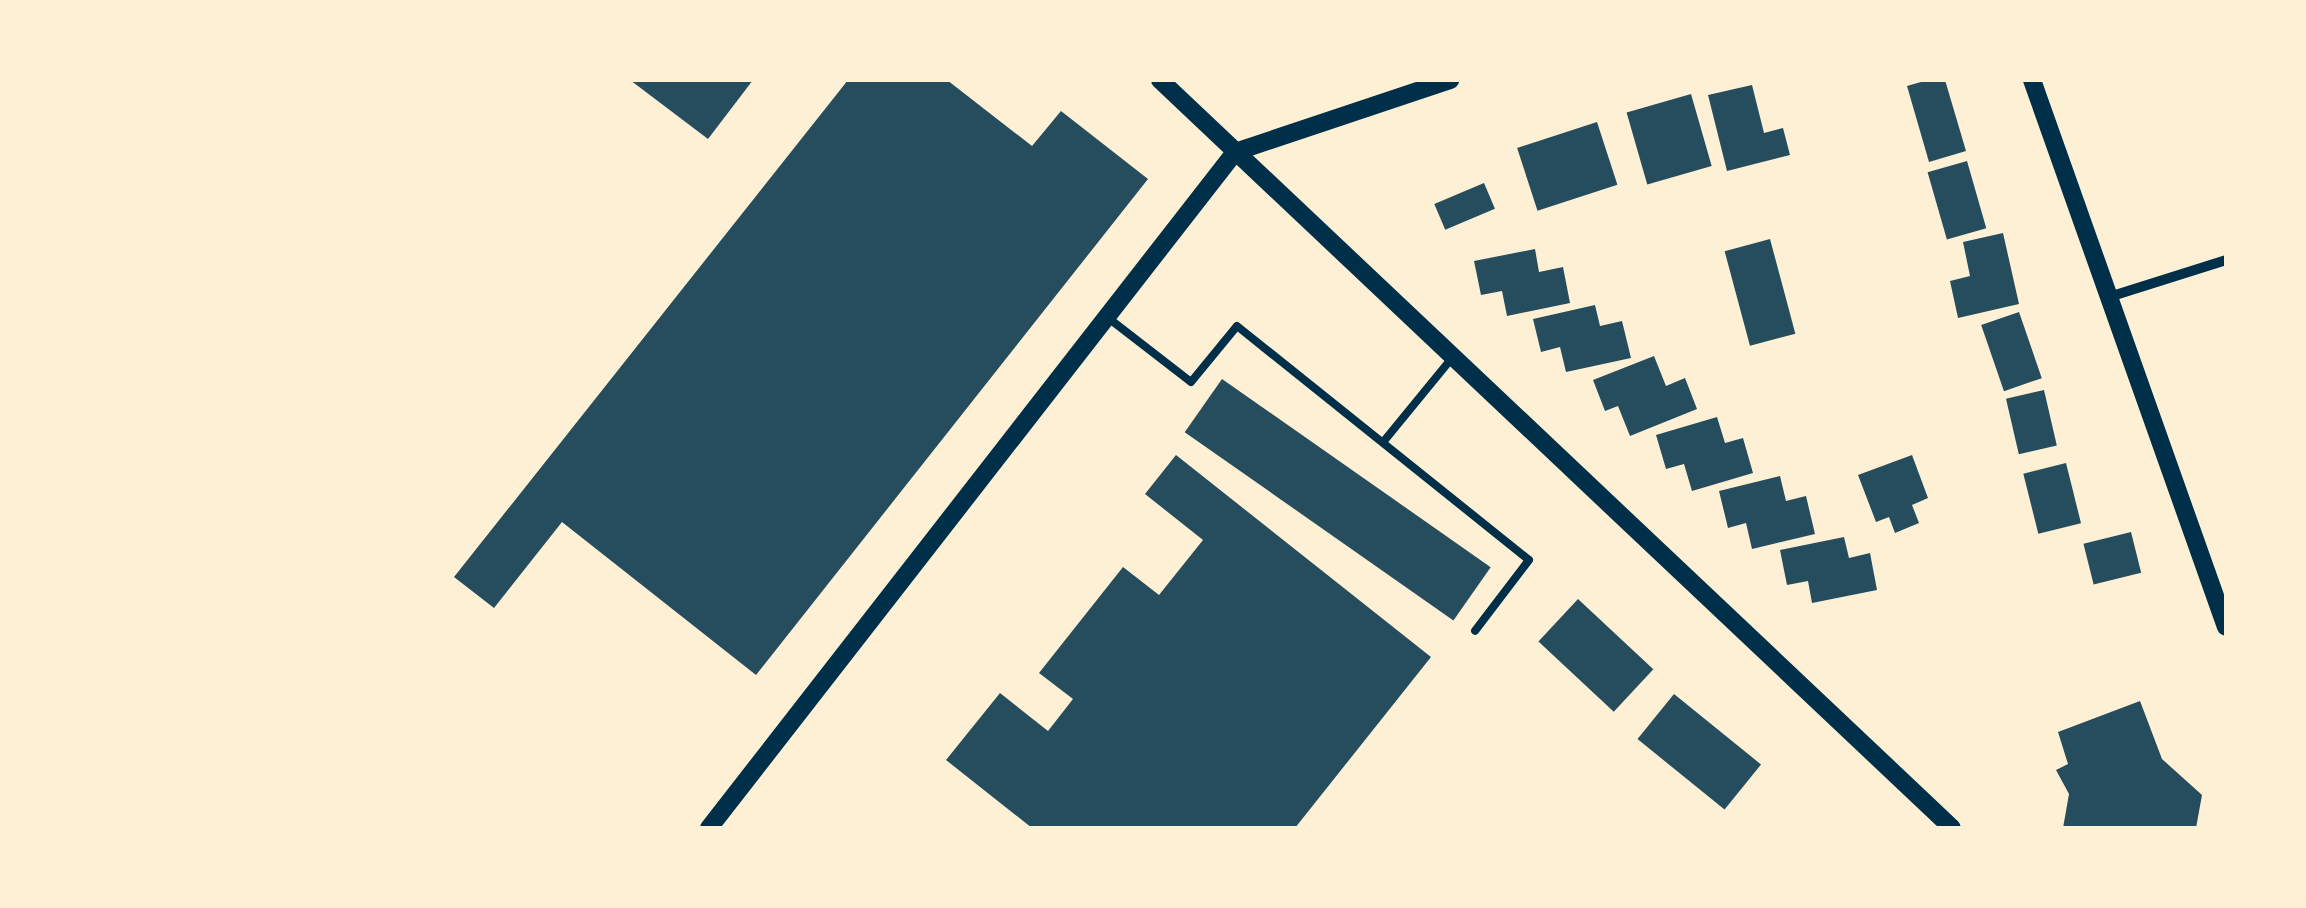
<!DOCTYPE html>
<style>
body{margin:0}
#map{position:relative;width:2306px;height:908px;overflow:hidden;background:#fdf0d5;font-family:"Titillium Web",sans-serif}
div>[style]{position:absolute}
.building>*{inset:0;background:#264d5e;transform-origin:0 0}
.service>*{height:8px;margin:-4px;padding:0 4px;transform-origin:4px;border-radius:4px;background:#003049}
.minor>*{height:10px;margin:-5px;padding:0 5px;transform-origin:5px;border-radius:5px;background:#003049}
.tertiary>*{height:18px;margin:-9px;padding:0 9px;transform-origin:9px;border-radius:9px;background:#003049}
span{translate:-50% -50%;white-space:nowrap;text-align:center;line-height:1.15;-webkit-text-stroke:8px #fdf0d5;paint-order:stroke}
.frame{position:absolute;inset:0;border:82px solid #fdf0d5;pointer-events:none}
</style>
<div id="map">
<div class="building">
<div style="clip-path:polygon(630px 80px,753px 80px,708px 139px)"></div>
<div style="clip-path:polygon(848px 80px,947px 80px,1032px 146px,1061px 111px,1148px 179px,756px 675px,562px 522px,494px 608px,454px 577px)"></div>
<div style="clip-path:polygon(1928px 80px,1945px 80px,1966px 151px,1929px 162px,1907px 86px)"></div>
<div style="clip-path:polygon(1752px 85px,1764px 133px,1783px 128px,1790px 155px,1727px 171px,1708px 95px)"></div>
<div style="left:1691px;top:94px;width:75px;height:67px;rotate:74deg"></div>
<div style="left:1597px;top:122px;width:66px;height:84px;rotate:72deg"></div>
<div style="left:1967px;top:161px;width:70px;height:41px;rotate:74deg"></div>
<div style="left:1484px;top:183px;width:28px;height:54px;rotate:67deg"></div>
<div style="clip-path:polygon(2003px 233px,2019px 304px,1958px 318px,1950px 281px,1970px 276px,1963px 242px)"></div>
<div style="left:1770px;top:239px;width:98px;height:47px;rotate:75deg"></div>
<div style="clip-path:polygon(1535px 249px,1539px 272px,1563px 267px,1570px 303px,1507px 316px,1502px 291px,1481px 295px,1474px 261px)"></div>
<div style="clip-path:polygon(1595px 305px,1600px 326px,1622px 321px,1631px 358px,1566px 372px,1560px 347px,1541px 352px,1533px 319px)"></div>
<div style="left:2019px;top:312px;width:70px;height:40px;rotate:71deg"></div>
<div style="clip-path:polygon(1654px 356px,1666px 386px,1685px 378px,1697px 409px,1630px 436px,1618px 406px,1605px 411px,1593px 380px)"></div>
<div style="left:1222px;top:379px;width:328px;height:65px;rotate:35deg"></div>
<div style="left:2044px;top:390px;width:57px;height:39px;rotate:77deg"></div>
<div style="clip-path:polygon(1717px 417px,1725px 443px,1743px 438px,1753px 473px,1692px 491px,1684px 464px,1666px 469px,1656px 435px)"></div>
<div style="clip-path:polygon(1176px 455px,1431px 657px,1295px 828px,1032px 828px,946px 760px,1000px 693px,1048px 731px,1073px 699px,1039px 673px,1123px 567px,1159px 595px,1203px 540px,1145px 494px)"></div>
<div style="clip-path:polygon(1912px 455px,1928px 498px,1912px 505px,1919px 523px,1895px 533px,1889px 517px,1876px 522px,1858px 475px)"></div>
<div style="left:2066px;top:463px;width:62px;height:44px;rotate:76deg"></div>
<div style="clip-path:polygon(1780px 476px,1786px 501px,1806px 496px,1815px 534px,1752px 549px,1746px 523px,1728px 528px,1719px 491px)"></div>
<div style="left:2131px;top:532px;width:42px;height:49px;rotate:76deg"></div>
<div style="clip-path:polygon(1844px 537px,1849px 558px,1870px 553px,1877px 590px,1812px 603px,1808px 581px,1787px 585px,1780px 550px)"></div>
<div style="left:1578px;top:599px;width:103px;height:58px;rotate:43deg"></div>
<div style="left:1674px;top:694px;width:112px;height:58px;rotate:39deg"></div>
<div style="clip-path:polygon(2140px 701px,2162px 759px,2202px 795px,2196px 828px,2063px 828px,2069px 794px,2056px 770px,2068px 764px,2058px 732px)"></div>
</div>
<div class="service">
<div style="left:1107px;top:317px;width:106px;rotate:37.7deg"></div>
<div style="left:1191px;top:382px;width:72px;rotate:-50.6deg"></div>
<div style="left:1237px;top:326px;width:374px;rotate:38.7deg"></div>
<div style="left:1529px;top:560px;width:89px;rotate:127.3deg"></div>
<div style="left:1384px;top:441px;width:106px;rotate:-50.7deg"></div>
</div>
<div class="minor">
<div style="left:2109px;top:297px;width:123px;rotate:-17.5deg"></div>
</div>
<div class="tertiary">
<div style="left:1160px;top:80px;width:1089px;rotate:43.36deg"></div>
<div style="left:2032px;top:80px;width:580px;rotate:70.47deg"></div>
<div style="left:1235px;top:152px;width:227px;rotate:-18.5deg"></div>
<div style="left:709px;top:828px;width:857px;rotate:-52.11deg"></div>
</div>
<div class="frame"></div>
</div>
